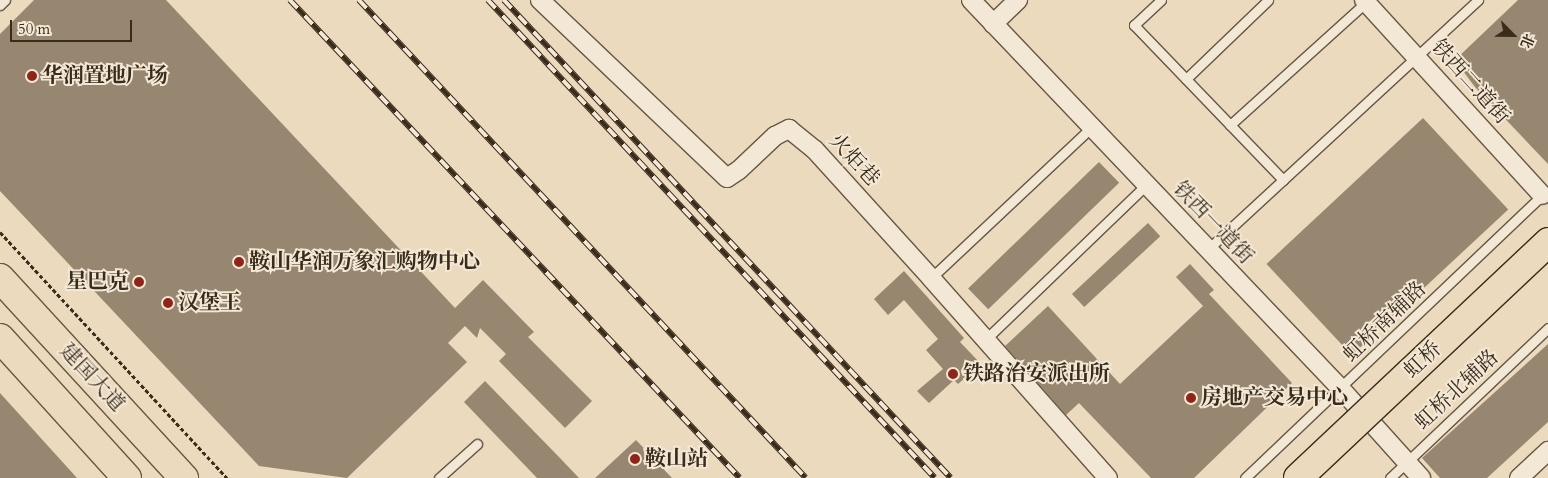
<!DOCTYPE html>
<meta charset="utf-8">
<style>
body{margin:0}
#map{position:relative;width:1548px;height:478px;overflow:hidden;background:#ecdabe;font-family:Cardo,"Noto Serif SC",serif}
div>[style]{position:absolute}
.building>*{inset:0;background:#978670;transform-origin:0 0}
.path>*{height:3px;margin-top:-1.5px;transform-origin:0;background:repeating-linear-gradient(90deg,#3a2c1b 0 4px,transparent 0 6.5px)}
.roads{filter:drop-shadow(1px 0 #665844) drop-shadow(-1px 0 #665844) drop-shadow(0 1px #665844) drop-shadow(0 -1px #665844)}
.lane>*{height:9px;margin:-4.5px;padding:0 4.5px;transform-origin:4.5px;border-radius:4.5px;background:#f3e7d5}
.street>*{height:18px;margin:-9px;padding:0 9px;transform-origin:9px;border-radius:9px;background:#f3e7d5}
.highway>*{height:28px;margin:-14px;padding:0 14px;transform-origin:14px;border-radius:14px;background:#ecdabe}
.rail>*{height:5.5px;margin-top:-2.75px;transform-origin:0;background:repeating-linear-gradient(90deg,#f3e7d5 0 11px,#3a2c1b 0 22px);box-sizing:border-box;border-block:1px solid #3a2c1b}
.bridges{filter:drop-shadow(1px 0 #3a2c1b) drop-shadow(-1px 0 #3a2c1b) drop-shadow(0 1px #3a2c1b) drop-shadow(0 -1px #3a2c1b)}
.primary-bridge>*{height:28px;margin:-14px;padding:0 14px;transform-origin:14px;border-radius:14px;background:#ecdabe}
.dots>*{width:14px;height:14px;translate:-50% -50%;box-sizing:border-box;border:2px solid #f3e7d5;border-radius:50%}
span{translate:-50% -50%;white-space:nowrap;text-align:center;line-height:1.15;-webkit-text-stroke:4px #f3e7d5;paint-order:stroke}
.poi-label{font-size:21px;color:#3a2c1b;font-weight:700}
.left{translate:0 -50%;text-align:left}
.right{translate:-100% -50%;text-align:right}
.street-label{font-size:21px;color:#3a2c1b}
.north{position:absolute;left:1488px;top:10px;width:50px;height:50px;-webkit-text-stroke:4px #f3e7d5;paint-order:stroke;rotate:113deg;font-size:14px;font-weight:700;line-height:20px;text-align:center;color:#3a2c1b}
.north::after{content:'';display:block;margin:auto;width:18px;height:22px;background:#3a2c1b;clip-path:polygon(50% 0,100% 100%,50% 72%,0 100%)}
.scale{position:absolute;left:10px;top:20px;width:122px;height:22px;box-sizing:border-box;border:2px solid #3a2c1b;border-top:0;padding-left:6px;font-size:15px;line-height:18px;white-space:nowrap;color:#3a2c1b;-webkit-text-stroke:4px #f3e7d5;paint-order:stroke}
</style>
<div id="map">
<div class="building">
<div style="clip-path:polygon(34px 0,166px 0,455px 308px,483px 280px,534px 332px,528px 337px,592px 401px,565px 428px,499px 361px,506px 354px,480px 328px,477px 338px,465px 326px,448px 343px,467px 362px,347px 478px,259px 466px,0 191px,0 34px)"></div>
<div style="clip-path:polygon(1518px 0,1548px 0,1548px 164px,1475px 87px,1455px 60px)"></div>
<div style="left:1423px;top:118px;width:125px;height:214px;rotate:47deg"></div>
<div style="left:1099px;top:162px;width:29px;height:182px;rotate:46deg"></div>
<div style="left:1148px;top:223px;width:18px;height:104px;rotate:47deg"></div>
<div style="clip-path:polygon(1190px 264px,1214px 290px,1209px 294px,1292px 383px,1194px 478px,1151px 478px,1079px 403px,1066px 415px,1005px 346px,1048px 306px,1120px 384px,1203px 306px,1176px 277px)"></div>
<div style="clip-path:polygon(904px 271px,964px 338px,960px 342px,981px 364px,958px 384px,954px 380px,929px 403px,917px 391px,943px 369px,926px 350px,938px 339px,904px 300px,888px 315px,874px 299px)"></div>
<div style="clip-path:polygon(1548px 344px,1548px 422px,1487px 478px,1440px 478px,1422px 458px)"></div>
<div style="clip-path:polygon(485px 381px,558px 456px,579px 478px,537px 478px,464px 402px)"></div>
<div style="clip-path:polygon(0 393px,77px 478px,0 478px)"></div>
<div style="clip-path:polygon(636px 440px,672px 478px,595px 478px)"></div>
</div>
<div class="path">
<div style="left:0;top:232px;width:335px;rotate:47.3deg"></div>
</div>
<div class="roads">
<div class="lane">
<div style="left:1161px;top:0;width:37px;rotate:137deg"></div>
<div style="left:1134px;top:25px;width:215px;rotate:46.1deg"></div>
<div style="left:0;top:5px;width:7px;rotate:-45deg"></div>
<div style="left:1186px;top:79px;width:114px;rotate:-43.9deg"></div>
<div style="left:1230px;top:125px;width:185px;rotate:-42.1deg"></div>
<div style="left:1207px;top:250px;width:369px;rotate:-42.7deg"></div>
<div style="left:931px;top:278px;width:219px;rotate:-43.2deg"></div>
<div style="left:986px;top:339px;width:222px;rotate:-43.9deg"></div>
<div style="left:439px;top:478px;width:51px;rotate:-41.8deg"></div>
<div style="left:1245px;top:478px;width:413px;rotate:-43.6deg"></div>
<div style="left:1390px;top:478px;width:218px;rotate:-43.5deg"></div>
</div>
<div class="street">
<div style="left:540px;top:0;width:258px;rotate:43.6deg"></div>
<div style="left:727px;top:178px;width:14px;rotate:-34deg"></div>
<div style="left:739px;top:170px;width:50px;rotate:-43.4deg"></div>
<div style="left:775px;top:136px;width:16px;rotate:-27deg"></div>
<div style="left:789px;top:129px;width:33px;rotate:39deg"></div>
<div style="left:815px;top:150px;width:173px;rotate:47.8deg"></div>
<div style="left:931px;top:278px;width:267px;rotate:48.5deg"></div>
<div style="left:971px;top:0;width:537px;rotate:46.43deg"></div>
<div style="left:1341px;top:389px;width:120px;rotate:48deg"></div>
<div style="left:1364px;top:0;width:264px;rotate:47.6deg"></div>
<div style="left:993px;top:24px;width:35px;rotate:-44deg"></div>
<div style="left:1519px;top:478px;width:40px;rotate:-43deg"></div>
</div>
<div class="highway">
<div style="left:0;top:278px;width:272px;rotate:47.4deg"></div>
<div style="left:0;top:338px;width:189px;rotate:47.8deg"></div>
</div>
</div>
<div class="rail">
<div style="left:290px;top:0;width:656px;rotate:46.73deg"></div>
<div style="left:359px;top:0;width:654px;rotate:46.92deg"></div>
<div style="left:488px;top:0;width:654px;rotate:46.92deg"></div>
<div style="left:504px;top:0;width:654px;rotate:46.92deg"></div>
</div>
<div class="bridges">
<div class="primary-bridge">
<div style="left:1298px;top:478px;width:344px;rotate:-43.3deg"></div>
</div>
</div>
<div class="dots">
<div style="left:32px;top:76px;background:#8f2418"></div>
<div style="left:239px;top:262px;background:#8f2418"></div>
<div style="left:139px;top:282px;background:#8f2418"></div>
<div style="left:168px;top:303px;background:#8f2418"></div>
<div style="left:953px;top:374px;background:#8f2418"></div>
<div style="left:1191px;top:398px;background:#8f2418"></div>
<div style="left:635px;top:459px;background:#8f2418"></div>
</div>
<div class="poi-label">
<span class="left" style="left:42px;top:76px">华润置地广场</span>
<span class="left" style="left:249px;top:262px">鞍山华润万象汇购物中心</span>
<span class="right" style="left:129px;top:282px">星巴克</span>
<span class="left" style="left:178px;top:303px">汉堡王</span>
<span class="left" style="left:963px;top:374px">铁路治安派出所</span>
<span class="left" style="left:1201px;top:398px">房地产交易中心</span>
<span class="left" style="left:645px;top:459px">鞍山站</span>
</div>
<div class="street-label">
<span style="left:1470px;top:82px;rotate:48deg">铁西二道街</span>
<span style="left:854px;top:160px;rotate:47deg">火炬巷</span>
<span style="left:1213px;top:223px;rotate:46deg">铁西一道街</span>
<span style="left:1385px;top:322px;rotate:-44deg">虹桥南辅路</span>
<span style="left:1423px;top:360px;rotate:-43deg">虹桥</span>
<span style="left:92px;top:378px;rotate:47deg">建国大道</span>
<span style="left:1457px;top:390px;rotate:-43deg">虹桥北辅路</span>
</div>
<div class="north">北</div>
<div class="scale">50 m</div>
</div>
